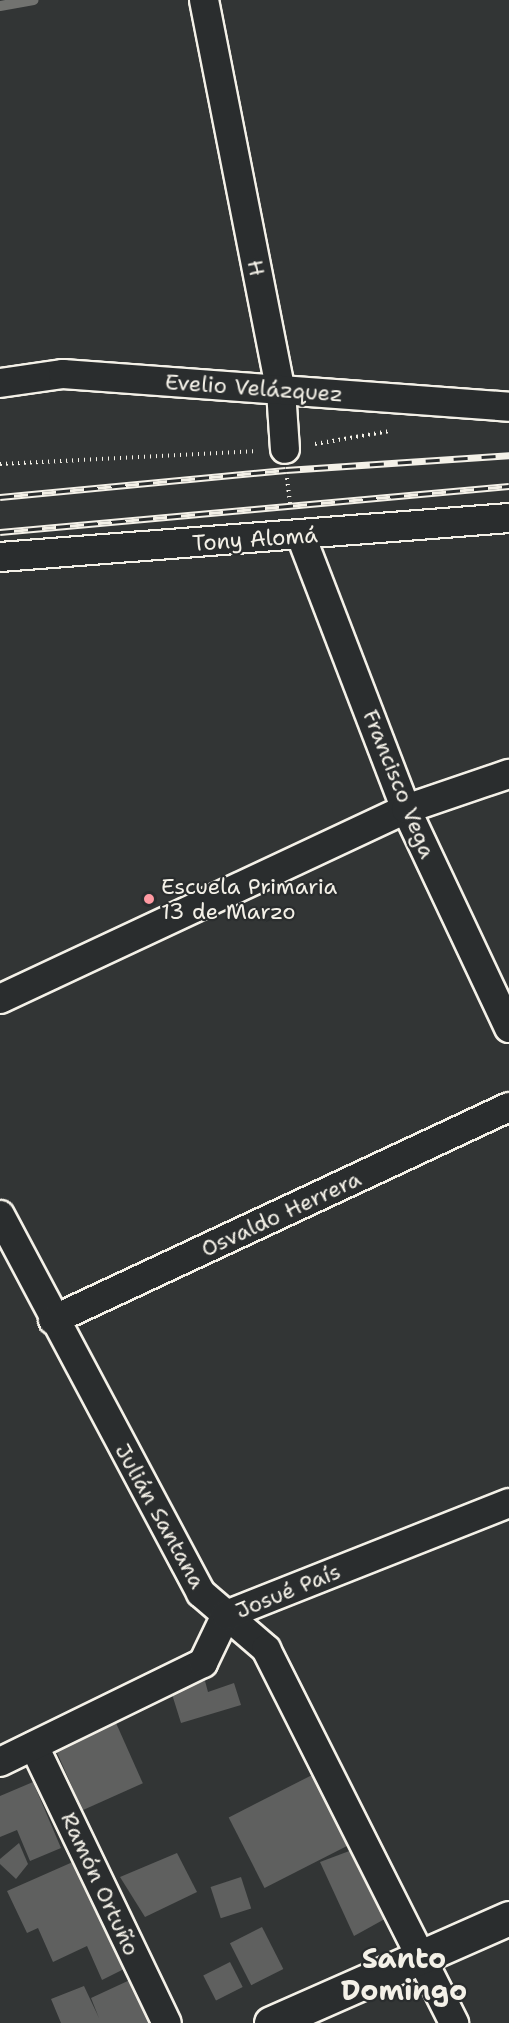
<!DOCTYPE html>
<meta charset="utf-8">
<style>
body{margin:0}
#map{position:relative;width:509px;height:2023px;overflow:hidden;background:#323535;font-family:"Shantell Sans",sans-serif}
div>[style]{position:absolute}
.stream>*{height:10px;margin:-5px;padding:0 5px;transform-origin:5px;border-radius:5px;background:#727370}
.building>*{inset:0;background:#5f605f;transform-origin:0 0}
.path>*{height:4px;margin-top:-2px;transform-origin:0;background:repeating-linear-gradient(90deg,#f4f1e8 0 1.5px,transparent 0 6px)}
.roads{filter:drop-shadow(2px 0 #f4f1e8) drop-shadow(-2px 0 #f4f1e8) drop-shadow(0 2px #f4f1e8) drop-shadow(0 -2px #f4f1e8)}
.minor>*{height:28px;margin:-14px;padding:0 14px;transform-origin:14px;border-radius:14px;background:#2a2d2e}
.tertiary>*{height:33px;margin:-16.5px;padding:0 16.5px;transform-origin:16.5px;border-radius:16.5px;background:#2a2d2e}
.rail>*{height:7px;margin-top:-3.5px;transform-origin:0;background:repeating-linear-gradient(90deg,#2a2d2e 0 14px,#f4f1e8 0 28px);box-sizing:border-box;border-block:2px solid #f4f1e8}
.dots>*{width:16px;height:16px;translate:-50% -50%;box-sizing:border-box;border:3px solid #2a2d2e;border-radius:50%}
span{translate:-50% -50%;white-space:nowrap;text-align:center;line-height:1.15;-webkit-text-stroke:4.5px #2a2d2e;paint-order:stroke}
.street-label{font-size:22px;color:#f4f1e8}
.poi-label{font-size:22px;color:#f4f1e8}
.left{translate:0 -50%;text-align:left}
.district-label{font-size:28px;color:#f4f1e8;font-weight:700}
</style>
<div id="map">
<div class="stream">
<div style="left:0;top:6px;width:34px;rotate:-10deg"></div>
</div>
<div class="building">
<div style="clip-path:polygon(205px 1681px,208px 1692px,234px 1683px,241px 1705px,181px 1723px,171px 1691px)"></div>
<div style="left:116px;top:1723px;width:66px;height:66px;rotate:66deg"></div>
<div style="left:316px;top:1773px;width:79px;height:98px;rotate:63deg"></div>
<div style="clip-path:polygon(33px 1782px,61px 1848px,30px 1861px,17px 1830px,0 1837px,0 1796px)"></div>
<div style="clip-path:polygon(19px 1843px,28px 1864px,16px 1879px,0 1864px,0 1859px)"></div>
<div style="clip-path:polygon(352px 1850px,392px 1915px,354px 1936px,320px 1862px)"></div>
<div style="clip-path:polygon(177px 1853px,197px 1892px,145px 1917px,120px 1877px)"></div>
<div style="clip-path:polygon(75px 1861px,128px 1967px,102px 1980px,87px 1946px,53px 1962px,38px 1928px,27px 1933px,7px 1891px)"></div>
<div style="left:241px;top:1877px;width:33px;height:32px;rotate:72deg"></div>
<div style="left:262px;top:1927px;width:47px;height:36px;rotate:63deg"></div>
<div style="left:230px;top:1962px;width:28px;height:30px;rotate:63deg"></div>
<div style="clip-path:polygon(132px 1979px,155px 2023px,61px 2023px,51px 1999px,84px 1986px,99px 2018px,91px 1998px)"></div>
</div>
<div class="path">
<div style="left:315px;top:444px;width:76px;rotate:-9.8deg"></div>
<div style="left:0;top:464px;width:254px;rotate:-2.9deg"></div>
<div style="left:287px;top:478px;width:26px;rotate:83deg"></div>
</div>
<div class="roads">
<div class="minor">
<div style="left:204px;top:0;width:399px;rotate:78.9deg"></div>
<div style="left:281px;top:391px;width:58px;rotate:86.1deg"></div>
<div style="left:0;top:383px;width:64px;rotate:-8.1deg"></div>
<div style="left:63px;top:374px;width:447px;rotate:4.2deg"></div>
<div style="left:301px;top:536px;width:292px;rotate:69deg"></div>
<div style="left:406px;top:809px;width:242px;rotate:64.8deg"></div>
<div style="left:0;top:557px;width:510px;rotate:-4.38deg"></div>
<div style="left:0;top:999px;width:448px;rotate:-25.1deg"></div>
<div style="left:406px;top:809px;width:109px;rotate:-18.8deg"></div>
<div style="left:0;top:1215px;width:428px;rotate:62deg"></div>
<div style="left:201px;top:1593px;width:86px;rotate:40.7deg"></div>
<div style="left:266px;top:1649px;width:419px;rotate:63.3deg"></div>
<div style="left:53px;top:1320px;width:503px;rotate:-25.04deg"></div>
<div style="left:34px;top:1746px;width:307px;rotate:64.4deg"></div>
<div style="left:0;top:1762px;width:226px;rotate:-26deg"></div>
<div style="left:203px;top:1663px;width:53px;rotate:-64.4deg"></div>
<div style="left:226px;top:1615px;width:304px;rotate:-21.6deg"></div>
</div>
<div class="tertiary">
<div style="left:271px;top:2023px;width:260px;rotate:-23.8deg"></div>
</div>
</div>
<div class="rail">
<div style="left:0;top:497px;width:287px;rotate:-5.4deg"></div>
<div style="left:286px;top:470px;width:224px;rotate:-3.8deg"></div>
<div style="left:0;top:532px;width:511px;rotate:-5.16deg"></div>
</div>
<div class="dots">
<div style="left:149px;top:899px;background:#ff9aa2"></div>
</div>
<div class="street-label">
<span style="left:256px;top:268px;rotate:79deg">H</span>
<span style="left:254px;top:388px;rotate:4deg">Evelio Velázquez</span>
<span style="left:255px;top:539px;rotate:-4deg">Tony Alomá</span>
<span style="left:399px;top:784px;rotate:68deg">Francisco Vega</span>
<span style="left:281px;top:1214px;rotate:-25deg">Osvaldo Herrera</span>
<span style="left:160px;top:1516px;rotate:61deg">Julián Santana</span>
<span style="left:288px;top:1591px;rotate:-22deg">Josué País</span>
<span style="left:100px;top:1884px;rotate:65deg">Ramón Ortuño</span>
</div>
<div class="poi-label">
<span class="left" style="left:161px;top:899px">Escuela Primaria<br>13 de Marzo</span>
</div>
<div class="district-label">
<span style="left:404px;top:1974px">Santo<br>Domingo</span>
</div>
</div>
